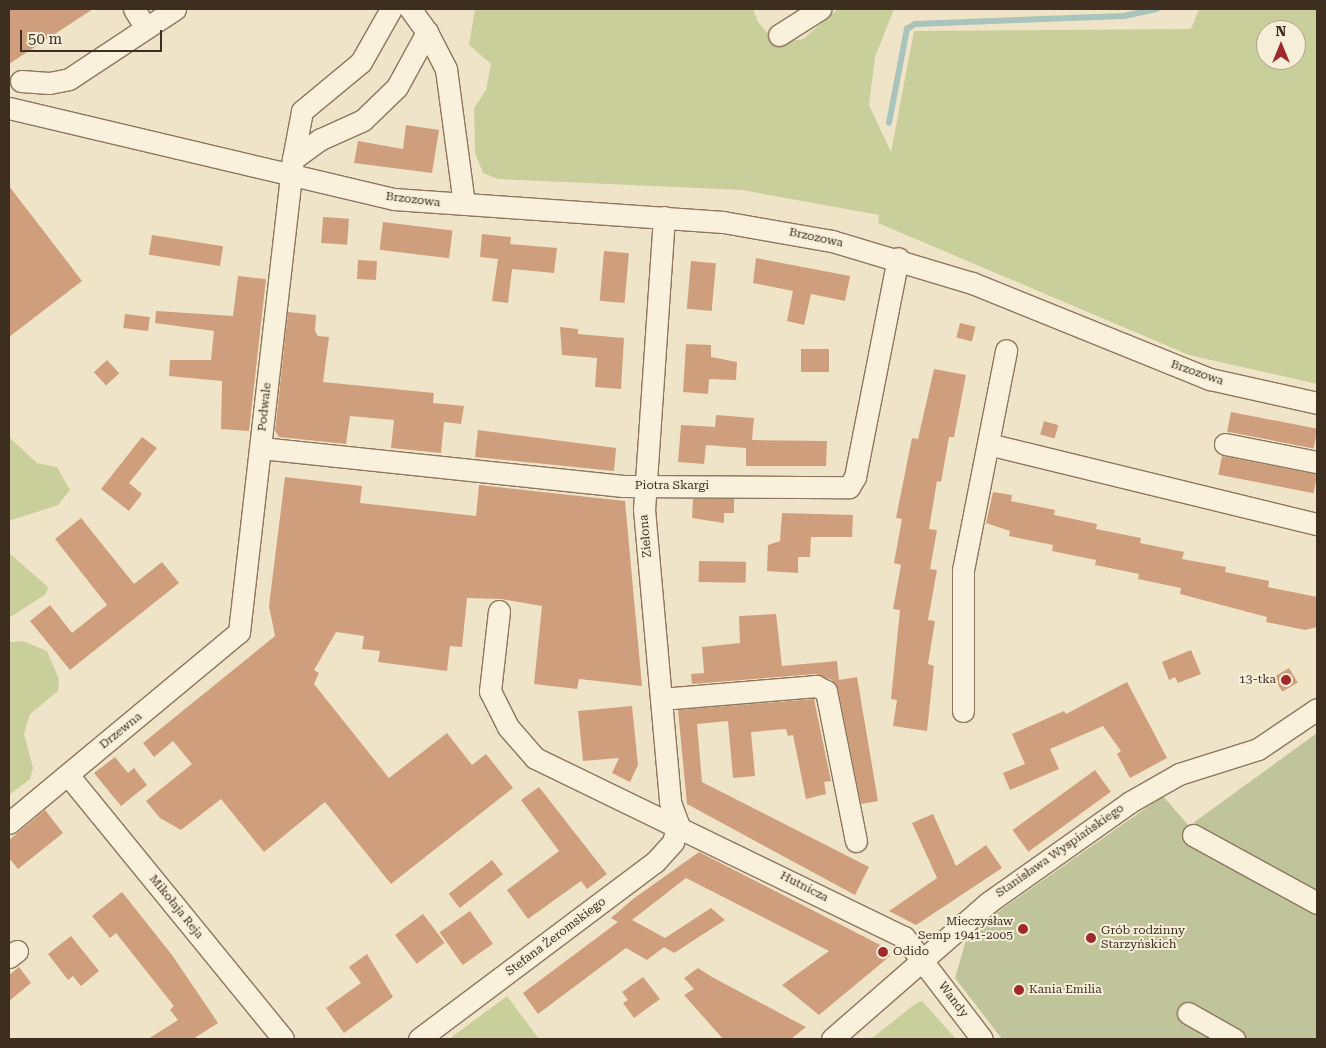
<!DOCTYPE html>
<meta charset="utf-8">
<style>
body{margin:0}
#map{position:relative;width:1326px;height:1048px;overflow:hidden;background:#f0e4c8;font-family:"Roboto Serif",serif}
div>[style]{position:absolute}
.green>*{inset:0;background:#c9cf9b}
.cemetery>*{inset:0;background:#bfc49a}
.stream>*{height:5.5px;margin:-2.75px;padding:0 2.75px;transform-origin:2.75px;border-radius:2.75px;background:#a9c4bc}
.building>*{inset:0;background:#cf9f7d;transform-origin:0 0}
.roads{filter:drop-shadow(1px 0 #8d765c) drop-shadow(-1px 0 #8d765c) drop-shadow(0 1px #8d765c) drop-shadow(0 -1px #8d765c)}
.minor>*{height:21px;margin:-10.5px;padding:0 10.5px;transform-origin:10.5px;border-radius:10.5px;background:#faf1dc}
.dots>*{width:14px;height:14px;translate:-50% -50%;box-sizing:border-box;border:2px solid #f7eed8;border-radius:50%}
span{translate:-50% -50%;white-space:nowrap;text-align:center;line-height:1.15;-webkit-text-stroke:4px #f7eed8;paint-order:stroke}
.street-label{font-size:12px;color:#3d2e20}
.poi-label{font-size:12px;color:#3d2e20}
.right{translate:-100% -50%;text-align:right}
.left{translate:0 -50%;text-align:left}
.frame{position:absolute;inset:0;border:10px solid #3d2e20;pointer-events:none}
.north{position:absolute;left:1256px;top:20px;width:50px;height:50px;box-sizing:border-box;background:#f7eed8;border:1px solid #ada18e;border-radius:50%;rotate:0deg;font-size:14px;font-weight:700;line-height:20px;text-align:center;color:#3d2e20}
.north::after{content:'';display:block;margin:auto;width:18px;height:22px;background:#9e2a2b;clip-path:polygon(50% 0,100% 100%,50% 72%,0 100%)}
.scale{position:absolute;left:20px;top:30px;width:142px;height:22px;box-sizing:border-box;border:2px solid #3d2e20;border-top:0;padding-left:6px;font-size:15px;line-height:18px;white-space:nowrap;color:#3d2e20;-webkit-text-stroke:4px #f7eed8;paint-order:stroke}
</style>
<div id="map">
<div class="green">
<div style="clip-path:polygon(evenodd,475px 9px,753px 9px,758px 22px,776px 43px,803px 39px,838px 9px,894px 9px,875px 57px,869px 105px,891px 152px,914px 31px,1191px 29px,1199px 9px,1317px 9px,1317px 384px,1189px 355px,878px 223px,879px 215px,742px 190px,498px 179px,483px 173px,475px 153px,474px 108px,486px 90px,491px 64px,469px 45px,475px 9px,1266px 30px,1296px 30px,1296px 60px,1266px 60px,1266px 30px)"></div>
<div style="clip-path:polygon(9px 437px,37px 463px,57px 467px,70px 490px,58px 505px,9px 521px)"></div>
<div style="clip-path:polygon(9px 553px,48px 587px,46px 594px,9px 618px)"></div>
<div style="clip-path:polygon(23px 641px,47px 651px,59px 679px,58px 691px,30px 714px,24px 734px,33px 768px,30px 779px,9px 795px,9px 642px)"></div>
<div style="clip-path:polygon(507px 996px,539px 1039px,449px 1039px)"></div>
<div style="clip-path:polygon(922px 1001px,956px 1039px,871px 1039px,915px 1004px)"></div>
</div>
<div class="cemetery">
<div style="clip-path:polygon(1317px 733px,1317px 1039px,1002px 1039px,955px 978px,968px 933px,1163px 796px,1189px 826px)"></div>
</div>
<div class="stream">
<div style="left:889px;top:123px;width:96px;rotate:-79.2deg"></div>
<div style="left:907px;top:29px;width:9px;rotate:-32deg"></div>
<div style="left:915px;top:24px;width:209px;rotate:-2.2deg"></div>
<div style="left:1124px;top:16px;width:33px;rotate:-12deg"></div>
</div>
<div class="building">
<div style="clip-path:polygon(9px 9px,93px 9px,9px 64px)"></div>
<div style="clip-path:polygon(406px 125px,439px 130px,432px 173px,354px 163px,358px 141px,403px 149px)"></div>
<div style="clip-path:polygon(9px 186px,82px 281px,9px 337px)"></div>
<div style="left:323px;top:217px;width:26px;height:26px;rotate:4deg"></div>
<div style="left:383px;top:222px;width:70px;height:28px;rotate:7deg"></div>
<div style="clip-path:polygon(482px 234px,511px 237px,510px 244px,557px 248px,554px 273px,512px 269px,508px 303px,492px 301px,498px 259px,480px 257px)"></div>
<div style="left:152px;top:235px;width:72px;height:20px;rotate:9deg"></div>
<div style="left:604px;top:251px;width:25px;height:50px;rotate:5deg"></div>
<div style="clip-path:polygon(756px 258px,850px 276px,845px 301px,811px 294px,804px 325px,787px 321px,793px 291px,753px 283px)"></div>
<div style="left:358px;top:260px;width:19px;height:19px;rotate:3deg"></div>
<div style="left:691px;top:261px;width:25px;height:48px;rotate:5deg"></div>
<div style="clip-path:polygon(238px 276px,266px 279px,249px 431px,221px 429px,222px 381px,169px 376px,170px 360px,211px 360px,214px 331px,155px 323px,156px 311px,233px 316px)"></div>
<div style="clip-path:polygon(288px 312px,316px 315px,315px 331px,318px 336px,329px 337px,323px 382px,434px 393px,433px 403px,464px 406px,461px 424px,444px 422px,441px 453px,391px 448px,394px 420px,350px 416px,346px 444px,279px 437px,275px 431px)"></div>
<div style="left:125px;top:314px;width:25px;height:14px;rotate:7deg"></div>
<div style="left:960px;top:323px;width:16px;height:15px;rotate:14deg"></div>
<div style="clip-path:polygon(560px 327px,578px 329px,578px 334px,624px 338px,621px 389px,595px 387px,597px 358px,562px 355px)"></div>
<div style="clip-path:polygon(686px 344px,711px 345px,711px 357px,737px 362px,736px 380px,709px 379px,708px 394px,683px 392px)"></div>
<div style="left:801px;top:349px;width:28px;height:23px"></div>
<div style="left:107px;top:360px;width:18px;height:18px;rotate:47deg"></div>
<div style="clip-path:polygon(934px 369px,966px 375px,954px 437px,949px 437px,941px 482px,937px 481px,929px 529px,937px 530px,930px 569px,937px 570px,928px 620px,935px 621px,928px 664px,934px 666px,927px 731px,893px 726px,897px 700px,891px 699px,900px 610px,893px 609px,901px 565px,894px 563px,902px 519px,896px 518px,912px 438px,918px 439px)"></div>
<div style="left:1231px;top:412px;width:88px;height:20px;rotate:11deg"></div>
<div style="clip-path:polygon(716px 415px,754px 418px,752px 440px,827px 441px,826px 466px,746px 466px,746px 448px,706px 445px,704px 464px,678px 462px,681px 425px,715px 427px)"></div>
<div style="left:1044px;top:421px;width:15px;height:14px;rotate:16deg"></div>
<div style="clip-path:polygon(478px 430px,616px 448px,614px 471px,475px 457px)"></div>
<div style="clip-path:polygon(142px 437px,157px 448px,129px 483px,142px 494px,129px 511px,101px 489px)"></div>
<div style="left:1222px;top:456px;width:97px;height:19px;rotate:11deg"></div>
<div style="clip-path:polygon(285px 477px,362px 486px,360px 503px,476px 516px,479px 485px,625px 501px,642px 686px,579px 679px,577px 689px,534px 684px,542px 606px,501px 599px,467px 598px,462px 647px,450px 646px,447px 671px,378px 662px,380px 651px,362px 649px,364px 636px,336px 632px,314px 670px,319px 673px,314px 684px,389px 778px,447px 733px,472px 765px,486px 754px,513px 788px,391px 884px,325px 802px,264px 852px,221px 799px,181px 830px,160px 818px,146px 801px,192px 764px,173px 741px,154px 757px,143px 743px,275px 636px,269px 606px)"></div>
<div style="clip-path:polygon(993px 492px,1012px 495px,1011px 501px,1055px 510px,1054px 515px,1097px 524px,1096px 529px,1141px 538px,1140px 543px,1184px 552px,1182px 559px,1226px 567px,1225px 572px,1269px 581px,1268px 587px,1317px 597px,1317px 627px,1305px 630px,1266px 622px,1267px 617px,1180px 594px,1181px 588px,1138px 579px,1139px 574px,1095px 565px,1096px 560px,1052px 551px,1053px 545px,1009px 536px,1010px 531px,986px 523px)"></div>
<div style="clip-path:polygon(693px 499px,734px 499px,734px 513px,724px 513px,724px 523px,692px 518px)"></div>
<div style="clip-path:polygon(782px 513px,853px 515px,852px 537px,811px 537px,810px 557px,798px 557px,798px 573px,767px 571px,768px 545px,780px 541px)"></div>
<div style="clip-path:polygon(81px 518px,134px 584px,162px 562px,179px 583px,70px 670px,30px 621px,50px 605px,72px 633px,107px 605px,55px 539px)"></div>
<div style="left:699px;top:561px;width:47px;height:21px;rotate:1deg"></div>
<div style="clip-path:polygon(776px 614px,782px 666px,837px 661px,839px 680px,857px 677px,878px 801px,861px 804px,838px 689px,832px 680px,815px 674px,692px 684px,691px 674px,704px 673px,702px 647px,740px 643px,739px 616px)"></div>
<div style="clip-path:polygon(1191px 650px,1201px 674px,1178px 683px,1175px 677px,1169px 680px,1162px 662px)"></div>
<div style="left:1289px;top:668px;width:17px;height:18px;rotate:59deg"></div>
<div style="clip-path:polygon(1127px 682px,1167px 758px,1130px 778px,1117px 754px,1121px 751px,1103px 726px,1050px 749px,1059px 769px,1010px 790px,1003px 773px,1025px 764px,1012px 734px,1064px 711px,1066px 714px)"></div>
<div style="clip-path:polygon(814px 699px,831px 781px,824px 782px,826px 794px,806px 799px,793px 735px,788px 736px,786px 729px,751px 732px,755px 776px,733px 778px,728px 721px,697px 724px,702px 782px,869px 867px,855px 895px,687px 804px,678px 710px)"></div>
<div style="clip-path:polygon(632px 706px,638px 765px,630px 782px,612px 773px,619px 758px,583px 761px,578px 711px)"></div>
<div style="clip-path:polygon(115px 757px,128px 773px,134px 768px,147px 785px,121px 806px,94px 773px)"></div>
<div style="left:1095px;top:770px;width:27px;height:102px;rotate:54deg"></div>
<div style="clip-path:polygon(539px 787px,607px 874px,587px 889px,581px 881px,528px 919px,507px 890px,559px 851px,521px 800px)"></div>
<div style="clip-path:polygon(45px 810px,63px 833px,18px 869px,9px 858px,9px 840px)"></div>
<div style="clip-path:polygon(933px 814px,956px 866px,986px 845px,1002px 868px,916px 925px,889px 911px,937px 878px,912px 823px)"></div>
<div style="clip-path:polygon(699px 852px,888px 949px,890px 956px,819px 1015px,782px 985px,829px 951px,686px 878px,632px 920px,665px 938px,711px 908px,725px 920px,674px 953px,664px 947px,647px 960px,626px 948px,538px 1014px,523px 993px,618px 922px,611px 918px,633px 899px)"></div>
<div style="left:492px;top:860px;width:18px;height:55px;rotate:52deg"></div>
<div style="clip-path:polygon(122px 892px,172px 955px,218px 1023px,193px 1039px,148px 1039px,178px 1020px,170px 1010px,174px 1006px,116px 933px,110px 938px,92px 916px)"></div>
<div style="left:470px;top:911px;width:40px;height:37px;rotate:55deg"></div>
<div style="left:423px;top:914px;width:36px;height:35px;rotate:53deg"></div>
<div style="clip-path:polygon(71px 936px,99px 971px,81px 986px,73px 976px,68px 980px,48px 954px)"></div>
<div style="clip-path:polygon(367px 954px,393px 997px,344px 1033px,326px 1008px,361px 983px,349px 967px)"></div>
<div style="clip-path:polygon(19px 967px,31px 983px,9px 1001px,9px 975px)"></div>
<div style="clip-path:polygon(698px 968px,712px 977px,806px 1027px,791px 1039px,723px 1039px,684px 995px,694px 989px,684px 978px)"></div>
<div style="clip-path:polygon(643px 977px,660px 999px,634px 1018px,623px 1003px,628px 1000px,622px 992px)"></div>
</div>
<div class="roads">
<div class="minor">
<div style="left:134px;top:9px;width:22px;rotate:58deg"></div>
<div style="left:427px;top:32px;width:42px;rotate:62.8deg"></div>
<div style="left:446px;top:69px;width:136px;rotate:82.4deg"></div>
<div style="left:779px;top:35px;width:49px;rotate:-32.4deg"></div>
<div style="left:21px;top:81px;width:28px;rotate:4deg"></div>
<div style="left:49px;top:83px;width:20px;rotate:-11deg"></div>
<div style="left:69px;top:79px;width:127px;rotate:-33.4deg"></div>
<div style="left:9px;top:108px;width:396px;rotate:13.3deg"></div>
<div style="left:394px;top:199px;width:330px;rotate:4deg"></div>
<div style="left:723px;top:222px;width:111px;rotate:9.9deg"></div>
<div style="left:832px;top:241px;width:146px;rotate:16.7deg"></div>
<div style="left:972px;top:283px;width:257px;rotate:22deg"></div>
<div style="left:1210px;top:379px;width:110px;rotate:12.6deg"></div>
<div style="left:293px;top:159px;width:49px;rotate:-79.4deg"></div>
<div style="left:302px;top:111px;width:77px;rotate:-39.7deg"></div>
<div style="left:361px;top:62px;width:61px;rotate:-60.5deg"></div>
<div style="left:664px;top:217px;width:293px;rotate:93.9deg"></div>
<div style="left:644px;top:509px;width:294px;rotate:84.9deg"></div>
<div style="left:670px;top:802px;width:23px;rotate:70deg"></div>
<div style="left:988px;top:444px;width:339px;rotate:13.7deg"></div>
<div style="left:1225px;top:444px;width:94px;rotate:11.1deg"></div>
<div style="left:261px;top:448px;width:364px;rotate:6deg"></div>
<div style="left:623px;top:486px;width:226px;rotate:0.3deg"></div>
<div style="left:849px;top:487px;width:12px;rotate:-59deg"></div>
<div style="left:855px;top:477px;width:223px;rotate:-78.9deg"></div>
<div style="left:499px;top:611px;width:81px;rotate:96.4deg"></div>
<div style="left:490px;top:691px;width:40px;rotate:63.4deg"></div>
<div style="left:508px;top:727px;width:41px;rotate:48.9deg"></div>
<div style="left:535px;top:758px;width:410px;rotate:25.9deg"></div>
<div style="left:904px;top:937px;width:128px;rotate:52.6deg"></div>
<div style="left:661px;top:699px;width:156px;rotate:-4.8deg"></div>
<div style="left:816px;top:686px;width:11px;rotate:27deg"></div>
<div style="left:826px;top:691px;width:153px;rotate:78.7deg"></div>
<div style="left:963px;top:711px;width:141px;rotate:-90deg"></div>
<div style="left:963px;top:570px;width:224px;rotate:-78.9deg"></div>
<div style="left:68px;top:775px;width:340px;rotate:50.8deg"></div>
<div style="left:9px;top:823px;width:299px;rotate:-39.7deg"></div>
<div style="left:239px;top:632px;width:476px;rotate:-83.5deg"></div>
<div style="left:293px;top:159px;width:34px;rotate:-36deg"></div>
<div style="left:321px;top:139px;width:46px;rotate:-24.3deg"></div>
<div style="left:363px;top:120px;width:47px;rotate:-44.1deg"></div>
<div style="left:397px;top:87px;width:63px;rotate:-61.4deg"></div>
<div style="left:427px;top:32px;width:29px;rotate:-126deg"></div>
<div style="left:1193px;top:835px;width:141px;rotate:28.7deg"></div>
<div style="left:9px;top:957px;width:10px;rotate:-37deg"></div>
<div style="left:1188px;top:1013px;width:53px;rotate:29.5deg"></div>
<div style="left:419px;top:1039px;width:295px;rotate:-36.9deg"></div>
<div style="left:655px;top:862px;width:27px;rotate:-48deg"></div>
<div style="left:673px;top:842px;width:19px;rotate:-74deg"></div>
<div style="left:832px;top:1039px;width:208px;rotate:-41.1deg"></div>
<div style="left:989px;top:902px;width:173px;rotate:-35.3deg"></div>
<div style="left:1130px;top:802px;width:56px;rotate:-29.7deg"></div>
<div style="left:1179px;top:774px;width:83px;rotate:-17.6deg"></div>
<div style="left:1258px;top:749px;width:71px;rotate:-34.1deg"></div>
</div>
</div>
<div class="dots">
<div style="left:1286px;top:680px;background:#9e2a2b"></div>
<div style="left:1023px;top:929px;background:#9e2a2b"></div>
<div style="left:1091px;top:938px;background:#9e2a2b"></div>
<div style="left:883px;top:952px;background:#9e2a2b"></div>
<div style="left:1019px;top:990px;background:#9e2a2b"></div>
</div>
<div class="street-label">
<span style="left:413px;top:200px;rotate:7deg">Brzozowa</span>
<span style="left:816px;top:238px;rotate:12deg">Brzozowa</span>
<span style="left:1197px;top:373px;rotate:19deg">Brzozowa</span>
<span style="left:265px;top:407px;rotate:-84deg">Podwale</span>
<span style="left:672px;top:486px">Piotra Skargi</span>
<span style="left:646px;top:536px;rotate:-95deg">Zielona</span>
<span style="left:121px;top:731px;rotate:-39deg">Drzewna</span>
<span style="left:1060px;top:851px;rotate:-35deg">Stanisława Wyspiańskiego</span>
<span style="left:804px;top:887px;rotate:27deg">Hutnicza</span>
<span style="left:176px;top:907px;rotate:51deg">Mikołaja Reja</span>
<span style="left:556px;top:937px;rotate:-37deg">Stefana Żeromskiego</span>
<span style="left:953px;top:1000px;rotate:53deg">Wandy</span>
</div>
<div class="poi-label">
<span class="right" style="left:1276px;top:680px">13-tka</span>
<span class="right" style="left:1013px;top:929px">Mieczysław<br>Semp 1941-2005</span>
<span class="left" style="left:1101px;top:938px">Grób rodzinny<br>Starzyńskich</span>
<span class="left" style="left:893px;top:952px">Odido</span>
<span class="left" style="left:1029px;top:990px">Kania Emilia</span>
</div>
<div class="frame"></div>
<div class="north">N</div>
<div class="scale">50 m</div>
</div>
